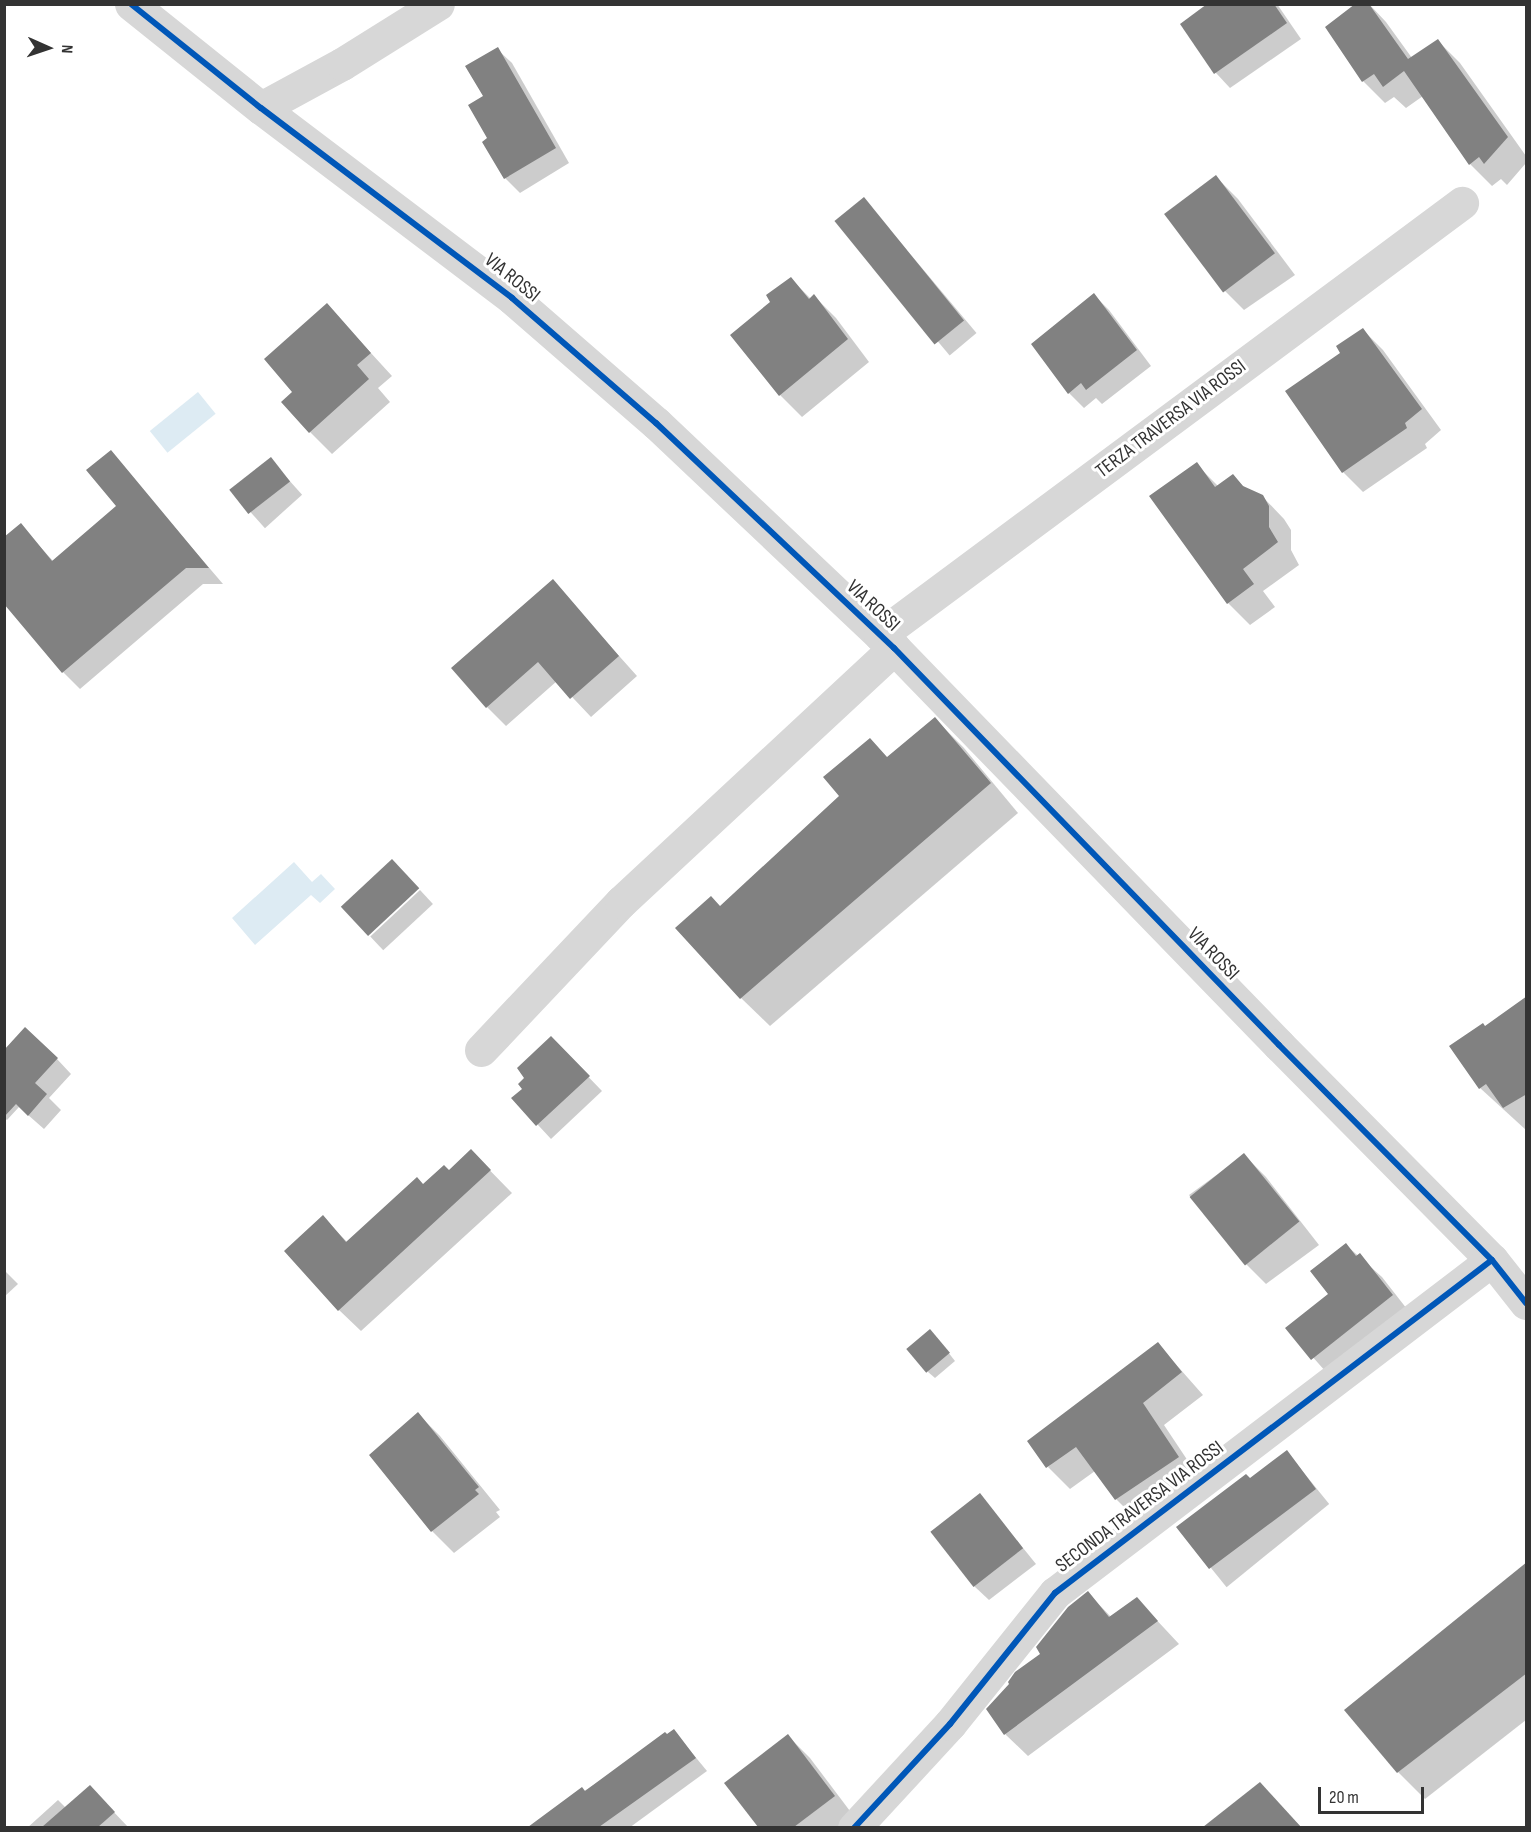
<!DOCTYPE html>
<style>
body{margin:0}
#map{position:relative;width:1531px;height:1832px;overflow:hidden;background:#fff;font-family:"Sofia Sans Condensed",sans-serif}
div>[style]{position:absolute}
.water>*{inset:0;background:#ddebf3;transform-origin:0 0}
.shadow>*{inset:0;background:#0003;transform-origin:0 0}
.building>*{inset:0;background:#818181;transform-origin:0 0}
.minor>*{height:33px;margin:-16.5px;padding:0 16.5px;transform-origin:16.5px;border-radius:16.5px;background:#d7d7d7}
.cycleway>*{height:6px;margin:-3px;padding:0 3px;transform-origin:3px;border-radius:3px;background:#0057b8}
span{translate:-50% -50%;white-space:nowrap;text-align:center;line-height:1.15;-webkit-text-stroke:6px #fff;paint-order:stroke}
.street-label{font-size:20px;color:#333}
.frame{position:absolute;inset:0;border:6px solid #333;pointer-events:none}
.north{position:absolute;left:18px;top:18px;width:60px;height:60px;-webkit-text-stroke:4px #fff;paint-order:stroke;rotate:93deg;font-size:16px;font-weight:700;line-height:24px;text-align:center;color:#333}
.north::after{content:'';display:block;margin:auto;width:21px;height:27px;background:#333;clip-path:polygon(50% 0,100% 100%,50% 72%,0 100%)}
.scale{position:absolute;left:1318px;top:1787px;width:106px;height:27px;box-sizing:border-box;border:3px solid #333;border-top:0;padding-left:8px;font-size:18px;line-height:21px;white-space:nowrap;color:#333;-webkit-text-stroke:4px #fff;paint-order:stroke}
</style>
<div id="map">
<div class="water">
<div style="left:198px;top:392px;width:28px;height:62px;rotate:51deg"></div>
<div style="clip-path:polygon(294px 862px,312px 882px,321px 874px,335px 889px,320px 903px,311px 895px,255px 945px,232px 918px)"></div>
</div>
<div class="shadow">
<div style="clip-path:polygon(1210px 4px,1277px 4px,1301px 39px,1230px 88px,1216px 73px,1182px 24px)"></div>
<div style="clip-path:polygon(1369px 4px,1386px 22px,1412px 58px,1438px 41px,1460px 63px,1526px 156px,1526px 163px,1507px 185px,1501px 179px,1492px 186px,1470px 164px,1423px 96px,1406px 108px,1394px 97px,1385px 103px,1363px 81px)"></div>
<div style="clip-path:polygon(497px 49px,512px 63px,569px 163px,520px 193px,505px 178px,490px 139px,485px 97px)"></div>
<div style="clip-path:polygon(1216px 177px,1238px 199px,1295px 275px,1244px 310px,1222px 288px,1166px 214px)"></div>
<div style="left:864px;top:199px;width:175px;height:35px;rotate:50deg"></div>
<div style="clip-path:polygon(791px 279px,811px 299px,814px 296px,836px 318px,869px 362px,802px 417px,780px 395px,772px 302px)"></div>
<div style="clip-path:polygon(1094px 295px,1109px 310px,1151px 366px,1102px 404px,1096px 398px,1084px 408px,1069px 393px,1033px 344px)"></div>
<div style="clip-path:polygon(327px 305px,392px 376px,378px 388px,390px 402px,332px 454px,310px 432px,294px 392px)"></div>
<div style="clip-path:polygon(1363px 330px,1383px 350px,1441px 430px,1425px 444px,1427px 448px,1363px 492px,1343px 472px,1342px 353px)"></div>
<div style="clip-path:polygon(110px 452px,223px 584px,203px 584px,80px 689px,63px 672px,20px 525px,54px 562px,118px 506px)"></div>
<div style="left:270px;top:459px;width:48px;height:50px;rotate:48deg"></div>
<div style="clip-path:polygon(1196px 464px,1218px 486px,1233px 476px,1246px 489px,1262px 496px,1284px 519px,1291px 530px,1291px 550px,1299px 565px,1263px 591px,1275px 607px,1250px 625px,1228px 603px,1151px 496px)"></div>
<div style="clip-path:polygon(553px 582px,637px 676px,591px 717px,557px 681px,506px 726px,487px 707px)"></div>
<div style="clip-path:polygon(935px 719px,964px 748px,1018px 813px,770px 1026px,741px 998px,720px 908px)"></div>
<div style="left:420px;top:890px;width:19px;height:68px;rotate:47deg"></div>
<div style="clip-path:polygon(1526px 998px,1526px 1130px,1480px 1088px,1486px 1027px)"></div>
<div style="clip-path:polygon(551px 1038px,602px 1091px,551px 1139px,513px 1098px,524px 1089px,526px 1078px)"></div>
<div style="clip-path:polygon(4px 1052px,57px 1059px,71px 1074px,49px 1098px,61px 1110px,44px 1129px,19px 1107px,7px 1120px,4px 1118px)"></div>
<div style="clip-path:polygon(471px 1151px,512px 1193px,361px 1331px,339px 1310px,323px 1217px,348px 1243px,423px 1186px,449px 1171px)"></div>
<div style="clip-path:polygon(1244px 1155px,1266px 1177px,1319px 1245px,1266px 1284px,1244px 1262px,1189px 1195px)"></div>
<div style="clip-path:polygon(1346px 1245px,1382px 1277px,1414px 1318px,1334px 1381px,1287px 1328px,1330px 1294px)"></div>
<div style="clip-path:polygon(4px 1270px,18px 1284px,4px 1297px)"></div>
<div style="clip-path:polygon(937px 1338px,955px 1361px,935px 1378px,928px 1372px)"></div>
<div style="clip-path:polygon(1158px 1344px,1203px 1395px,1164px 1425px,1200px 1479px,1138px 1521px,1116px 1499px,1095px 1471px,1070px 1489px,1048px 1467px)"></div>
<div style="clip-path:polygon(418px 1414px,440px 1436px,500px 1510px,496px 1512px,500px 1517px,454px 1553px,432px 1531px,371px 1455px)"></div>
<div style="left:1287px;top:1452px;width:67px;height:132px;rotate:51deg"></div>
<div style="clip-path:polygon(980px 1495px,1036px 1564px,989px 1600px,974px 1586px)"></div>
<div style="clip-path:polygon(1526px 1564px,1526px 1720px,1425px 1799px,1398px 1772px)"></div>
<div style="clip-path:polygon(1088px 1593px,1111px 1617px,1137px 1599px,1179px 1644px,1028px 1756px,1006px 1735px,988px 1709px,1042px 1654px)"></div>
<div style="clip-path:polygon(674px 1731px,707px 1771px,629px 1828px,538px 1828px,535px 1824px)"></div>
<div style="clip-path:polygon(788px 1736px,810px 1758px,856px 1819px,845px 1828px,760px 1828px,727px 1783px)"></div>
<div style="clip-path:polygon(1260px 1784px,1302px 1828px,1206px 1828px)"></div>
<div style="clip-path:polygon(90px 1787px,129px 1828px,27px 1828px,58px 1800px,66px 1808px)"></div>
</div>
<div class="building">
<div style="clip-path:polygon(1207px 4px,1274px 4px,1287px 23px,1214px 74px,1180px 24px)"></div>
<div style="clip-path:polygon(1355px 4px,1369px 4px,1408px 59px,1438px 39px,1508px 137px,1484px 164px,1479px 157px,1469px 165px,1404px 71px,1383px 87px,1374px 74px,1362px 82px,1325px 27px)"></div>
<div style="clip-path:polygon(498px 47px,556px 148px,504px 179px,482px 142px,487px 138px,468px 105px,483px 96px,465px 66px)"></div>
<div style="left:1216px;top:175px;width:98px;height:65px;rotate:53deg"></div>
<div style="left:864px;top:197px;width:159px;height:38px;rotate:51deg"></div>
<div style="clip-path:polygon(791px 277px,809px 299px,814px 294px,848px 339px,779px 396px,730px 335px,770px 302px,766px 295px)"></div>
<div style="clip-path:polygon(1094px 293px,1137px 350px,1086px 390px,1081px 383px,1068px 394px,1031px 344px)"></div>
<div style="clip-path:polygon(327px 303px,371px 353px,357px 365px,369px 379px,309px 433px,281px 402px,292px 392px,264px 359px)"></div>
<div style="clip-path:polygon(1363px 328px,1422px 409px,1405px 423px,1407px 428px,1342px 473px,1285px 391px,1340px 353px,1336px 346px)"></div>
<div style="clip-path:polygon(111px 450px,209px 568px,186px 568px,62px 673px,4px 604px,4px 537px,21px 523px,52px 561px,116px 506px,86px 470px)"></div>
<div style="left:271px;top:457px;width:31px;height:53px;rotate:52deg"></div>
<div style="clip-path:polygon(1197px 462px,1215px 487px,1233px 474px,1243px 486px,1263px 495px,1269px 506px,1269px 527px,1278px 542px,1243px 569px,1254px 584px,1227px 604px,1149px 496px)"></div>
<div style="clip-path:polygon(553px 579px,619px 656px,570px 699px,538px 662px,486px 708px,451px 668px)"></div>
<div style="clip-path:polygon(935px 717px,991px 783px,740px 999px,675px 928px,711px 896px,720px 906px,839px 796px,823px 777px,870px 738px,887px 757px)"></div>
<div style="left:392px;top:859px;width:40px;height:70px;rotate:47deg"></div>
<div style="clip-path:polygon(1527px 996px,1527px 1094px,1503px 1108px,1486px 1084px,1479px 1089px,1449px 1046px,1483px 1023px,1485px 1026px)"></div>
<div style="clip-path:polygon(25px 1027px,58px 1058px,35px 1083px,47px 1094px,28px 1116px,16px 1104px,4px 1117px,4px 1050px)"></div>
<div style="clip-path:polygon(551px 1036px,590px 1076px,536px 1126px,511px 1098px,522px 1089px,518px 1084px,524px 1078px,517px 1068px)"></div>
<div style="clip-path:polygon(471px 1149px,491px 1170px,338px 1311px,284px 1251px,323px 1215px,346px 1242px,417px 1177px,423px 1184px,444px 1165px,449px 1170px)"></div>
<div style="left:1244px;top:1153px;width:88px;height:70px;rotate:51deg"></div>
<div style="clip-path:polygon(1346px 1243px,1356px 1256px,1360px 1253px,1393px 1295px,1311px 1360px,1285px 1328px,1328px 1294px,1310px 1271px)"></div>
<div style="left:930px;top:1329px;width:31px;height:31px;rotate:50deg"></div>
<div style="clip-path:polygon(1158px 1342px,1182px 1372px,1143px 1403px,1179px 1457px,1115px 1500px,1076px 1447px,1046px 1468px,1027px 1441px)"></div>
<div style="clip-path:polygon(418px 1412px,479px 1487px,475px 1490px,479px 1494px,431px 1532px,369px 1455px)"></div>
<div style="clip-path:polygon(1287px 1450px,1316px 1489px,1209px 1569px,1176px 1527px,1246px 1474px,1250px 1478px)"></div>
<div style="left:980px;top:1493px;width:70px;height:63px;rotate:52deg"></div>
<div style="clip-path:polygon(1527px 1562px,1527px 1673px,1397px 1773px,1344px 1710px)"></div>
<div style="clip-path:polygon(1088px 1591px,1109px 1617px,1137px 1597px,1158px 1621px,1004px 1735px,986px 1709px,1009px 1684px,1008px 1682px,1015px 1672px,1040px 1654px,1036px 1647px,1068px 1607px)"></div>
<div style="clip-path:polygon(674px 1729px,696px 1758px,599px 1827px,528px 1827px,582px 1787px,585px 1791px,665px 1732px,667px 1734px)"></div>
<div style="clip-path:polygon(788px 1734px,835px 1796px,794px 1827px,758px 1827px,724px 1783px)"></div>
<div style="clip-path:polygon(1260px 1782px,1301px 1827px,1203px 1827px)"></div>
<div style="clip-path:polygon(90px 1785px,115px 1812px,98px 1827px,42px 1827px)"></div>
</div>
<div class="minor">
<div style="left:131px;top:4px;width:166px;rotate:38.7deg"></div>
<div style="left:261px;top:108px;width:315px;rotate:37.1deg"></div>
<div style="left:512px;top:298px;width:191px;rotate:41deg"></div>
<div style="left:656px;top:423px;width:328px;rotate:43.4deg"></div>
<div style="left:894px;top:648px;width:553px;rotate:45.88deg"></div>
<div style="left:1279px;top:1045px;width:303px;rotate:45.3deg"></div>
<div style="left:1492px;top:1260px;width:55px;rotate:51.7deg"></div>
<div style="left:261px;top:108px;width:92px;rotate:-28.5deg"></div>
<div style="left:342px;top:64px;width:113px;rotate:-32deg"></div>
<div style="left:880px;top:635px;width:725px;rotate:-36.59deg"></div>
<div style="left:481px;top:1050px;width:204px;rotate:-46.6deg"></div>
<div style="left:621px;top:902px;width:373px;rotate:-42.9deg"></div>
<div style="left:854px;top:1828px;width:142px;rotate:-47.3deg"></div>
<div style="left:950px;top:1724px;width:168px;rotate:-51.3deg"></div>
<div style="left:1055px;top:1593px;width:549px;rotate:-37.31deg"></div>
</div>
<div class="cycleway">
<div style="left:131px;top:4px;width:166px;rotate:38.7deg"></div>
<div style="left:261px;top:108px;width:315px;rotate:37.1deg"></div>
<div style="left:512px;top:298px;width:191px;rotate:41deg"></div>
<div style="left:656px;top:423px;width:328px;rotate:43.4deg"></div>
<div style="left:894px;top:648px;width:553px;rotate:45.88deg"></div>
<div style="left:1279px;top:1045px;width:303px;rotate:45.3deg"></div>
<div style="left:1492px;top:1260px;width:55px;rotate:51.7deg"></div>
<div style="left:854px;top:1828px;width:142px;rotate:-47.3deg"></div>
<div style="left:950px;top:1724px;width:168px;rotate:-51.3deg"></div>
<div style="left:1055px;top:1593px;width:549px;rotate:-37.31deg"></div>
</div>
<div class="street-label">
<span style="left:512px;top:278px;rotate:39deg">VIA ROSSI</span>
<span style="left:1171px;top:419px;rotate:-37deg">TERZA TRAVERSA VIA ROSSI</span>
<span style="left:873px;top:606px;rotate:43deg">VIA ROSSI</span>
<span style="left:1213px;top:954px;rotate:46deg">VIA ROSSI</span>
<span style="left:1140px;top:1507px;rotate:-37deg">SECONDA TRAVERSA VIA ROSSI</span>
</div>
<div class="frame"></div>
<div class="north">N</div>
<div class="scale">20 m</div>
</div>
